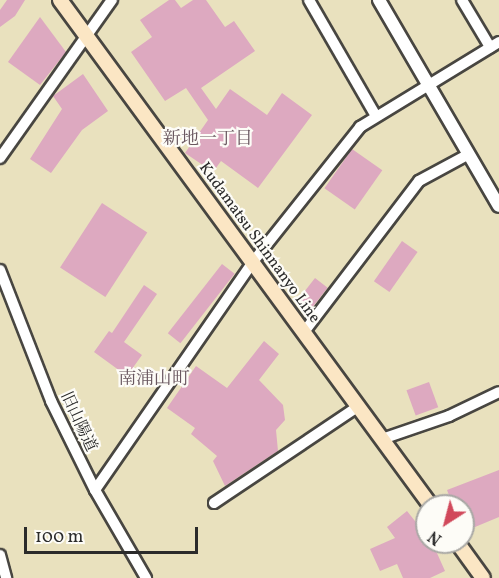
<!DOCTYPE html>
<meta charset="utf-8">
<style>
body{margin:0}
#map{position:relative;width:499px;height:578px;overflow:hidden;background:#e9e1be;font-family:Vollkorn,"Noto Serif JP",serif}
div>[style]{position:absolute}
.building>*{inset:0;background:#dda9c0;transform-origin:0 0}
.roads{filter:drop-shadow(2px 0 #484641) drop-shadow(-2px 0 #484641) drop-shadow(0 2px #484641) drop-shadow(0 -2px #484641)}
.minor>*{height:10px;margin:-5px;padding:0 5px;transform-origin:5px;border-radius:5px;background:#fff}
.tertiary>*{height:12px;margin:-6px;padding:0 6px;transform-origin:6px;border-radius:6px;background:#fff}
.secondary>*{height:14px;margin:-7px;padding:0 7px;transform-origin:7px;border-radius:7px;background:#fbe6c4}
span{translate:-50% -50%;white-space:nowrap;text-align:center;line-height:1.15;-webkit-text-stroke:4.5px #fdfcf7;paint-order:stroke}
.street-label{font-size:16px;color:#2b2b2b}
.neighbourhood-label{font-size:18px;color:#69575f}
.north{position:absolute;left:415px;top:494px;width:60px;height:60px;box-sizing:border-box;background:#fdfcf7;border:2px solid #a9a8a5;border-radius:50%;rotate:216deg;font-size:16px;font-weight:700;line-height:24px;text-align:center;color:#2b2b2b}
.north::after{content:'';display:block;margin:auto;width:21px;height:27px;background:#d1495b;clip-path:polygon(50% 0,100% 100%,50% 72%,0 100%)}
.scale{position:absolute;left:24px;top:527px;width:174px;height:27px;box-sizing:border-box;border:3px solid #2b2b2b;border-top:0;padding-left:8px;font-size:18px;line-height:21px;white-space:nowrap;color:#2b2b2b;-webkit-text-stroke:4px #fdfcf7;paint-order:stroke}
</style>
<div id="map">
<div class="building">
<div style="clip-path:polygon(7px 0,25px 0,15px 16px,0 27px,0 10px)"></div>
<div style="clip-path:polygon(169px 0,175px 0,181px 8px,193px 0,206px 0,225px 27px,234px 21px,255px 51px,201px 88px,216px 109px,230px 89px,267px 115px,282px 93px,312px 115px,258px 188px,221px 161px,213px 172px,185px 153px,208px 120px,186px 88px,165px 101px,131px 52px,152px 37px,140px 20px)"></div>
<div style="clip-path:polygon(40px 17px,66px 52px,40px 85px,8px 62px)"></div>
<div style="clip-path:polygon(83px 74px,108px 111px,82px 130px,51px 173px,30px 159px,62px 109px,53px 96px)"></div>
<div style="left:352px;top:149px;width:37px;height:48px;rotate:35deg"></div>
<div style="left:102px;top:203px;width:54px;height:77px;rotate:33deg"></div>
<div style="left:402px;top:241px;width:19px;height:49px;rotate:35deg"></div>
<div style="left:222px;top:264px;width:16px;height:88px;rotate:38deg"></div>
<div style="left:315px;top:278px;width:16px;height:30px;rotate:38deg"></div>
<div style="clip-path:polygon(144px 285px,157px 294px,124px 342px,142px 355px,127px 376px,94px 352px,109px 331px,112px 333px)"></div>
<div style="clip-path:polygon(264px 341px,279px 354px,259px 380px,283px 405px,285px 420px,276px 430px,278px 451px,225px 486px,213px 461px,217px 456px,191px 434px,195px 428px,167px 408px,196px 366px,227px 388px)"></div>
<div style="left:429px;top:382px;width:27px;height:24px;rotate:70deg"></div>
<div style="clip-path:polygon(499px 470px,499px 517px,463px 532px,463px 506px,453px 506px,447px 490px)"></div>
<div style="clip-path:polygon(407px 511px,427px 536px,427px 542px,432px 542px,445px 571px,430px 578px,403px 578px,397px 564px,380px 571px,370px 549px,395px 538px,387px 527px)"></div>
</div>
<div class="roads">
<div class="minor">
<div style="left:309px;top:0;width:134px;rotate:60deg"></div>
<div style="left:462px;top:0;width:55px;rotate:59.2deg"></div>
<div style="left:0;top:158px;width:194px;rotate:-54.7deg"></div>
<div style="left:0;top:270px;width:141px;rotate:68.7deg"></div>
<div style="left:51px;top:401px;width:99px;rotate:63.7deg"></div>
<div style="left:95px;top:490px;width:102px;rotate:59.9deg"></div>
<div style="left:304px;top:332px;width:190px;rotate:-52.7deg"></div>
<div style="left:419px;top:181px;width:55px;rotate:-28.4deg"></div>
<div style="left:382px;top:439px;width:71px;rotate:-18.9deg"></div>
<div style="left:449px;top:416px;width:55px;rotate:-25.6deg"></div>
<div style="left:95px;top:490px;width:276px;rotate:-55.3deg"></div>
<div style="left:252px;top:263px;width:174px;rotate:-51.5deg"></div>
<div style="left:360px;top:127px;width:163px;rotate:-31.4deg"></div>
<div style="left:214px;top:503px;width:174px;rotate:-33.8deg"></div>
<div style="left:0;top:555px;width:24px;rotate:75deg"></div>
</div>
<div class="tertiary">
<div style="left:379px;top:0;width:238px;rotate:59.8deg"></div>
</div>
<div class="secondary">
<div style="left:60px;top:0;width:627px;rotate:53.75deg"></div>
<div style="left:457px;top:542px;width:44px;rotate:54.2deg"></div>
</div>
</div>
<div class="street-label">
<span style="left:259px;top:243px;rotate:54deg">Kudamatsu Shinnanyo Line</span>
<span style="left:78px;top:422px;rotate:65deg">旧山陽道</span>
</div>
<div class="neighbourhood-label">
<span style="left:208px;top:140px">新地一丁目</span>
<span style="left:154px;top:380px">南浦山町</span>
</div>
<div class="north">N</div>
<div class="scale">100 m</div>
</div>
